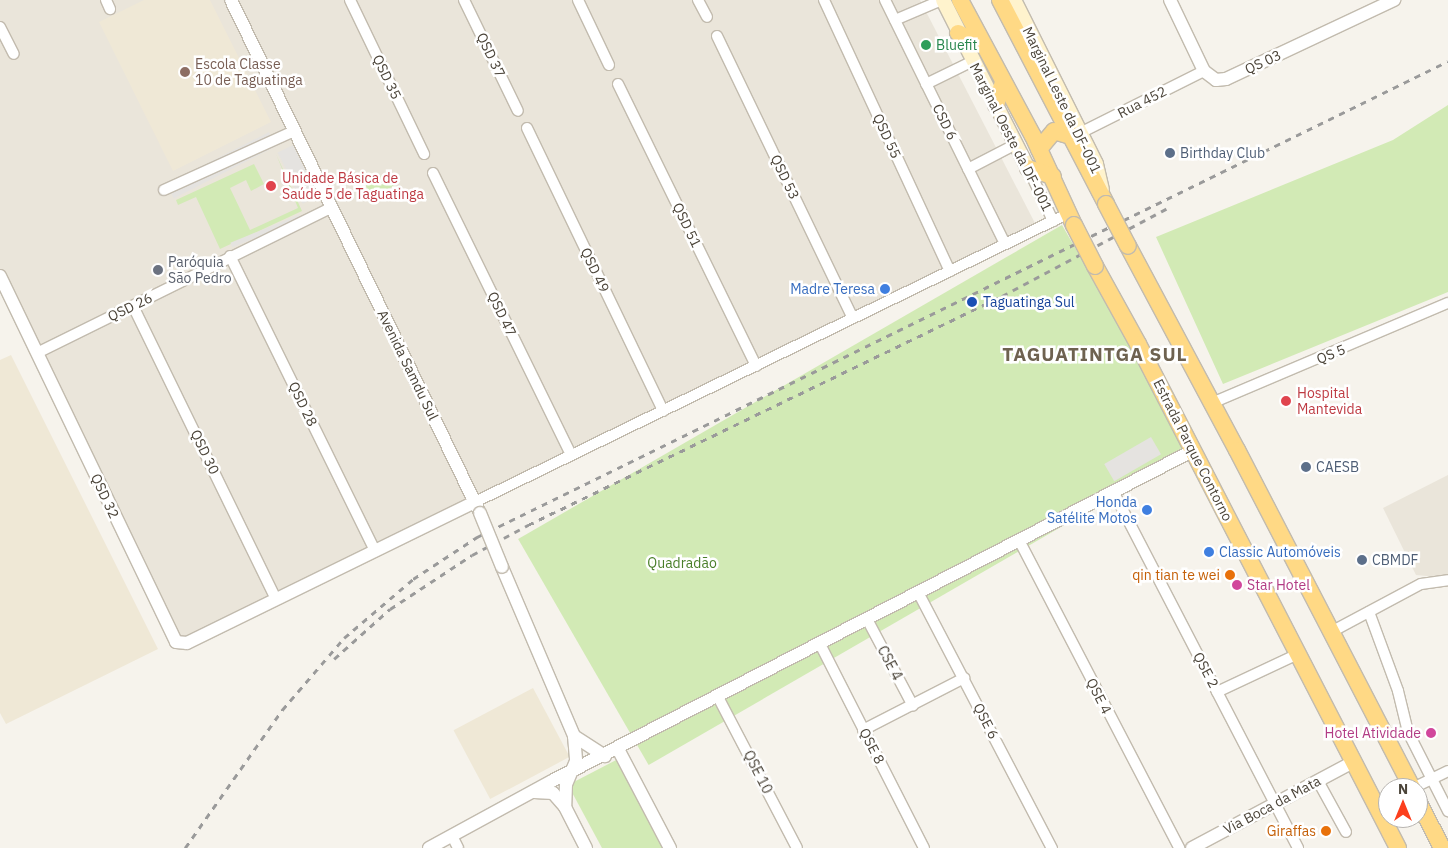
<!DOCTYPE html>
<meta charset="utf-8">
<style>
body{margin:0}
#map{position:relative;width:1448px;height:848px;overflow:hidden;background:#f6f3ec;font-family:"IBM Plex Sans",sans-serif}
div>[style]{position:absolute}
.residential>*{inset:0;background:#eae5da}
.education>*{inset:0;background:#efe8d6;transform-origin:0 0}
.green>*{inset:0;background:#d2eab5;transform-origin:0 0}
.parking>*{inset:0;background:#e5e3e0;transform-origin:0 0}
.roads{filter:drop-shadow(1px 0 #c2bbae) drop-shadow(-1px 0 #c2bbae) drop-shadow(0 1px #c2bbae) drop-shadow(0 -1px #c2bbae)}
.minor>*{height:10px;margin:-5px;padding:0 5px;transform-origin:5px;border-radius:5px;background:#fff}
.tertiary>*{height:12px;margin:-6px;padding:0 6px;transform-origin:6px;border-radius:6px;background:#fff}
.secondary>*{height:14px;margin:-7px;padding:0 7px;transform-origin:7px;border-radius:7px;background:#fff3cd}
.trunk>*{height:16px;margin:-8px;padding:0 8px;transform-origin:8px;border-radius:8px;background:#ffd985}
.rail>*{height:2.5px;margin-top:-1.25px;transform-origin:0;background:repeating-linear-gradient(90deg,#9a9a9a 0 6px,transparent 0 12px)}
.bridges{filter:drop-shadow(1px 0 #c2bbae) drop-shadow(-1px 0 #c2bbae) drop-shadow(0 1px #c2bbae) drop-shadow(0 -1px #c2bbae)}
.tertiary-bridge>*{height:12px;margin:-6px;padding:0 6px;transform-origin:6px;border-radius:6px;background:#fff}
.trunk-bridge>*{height:16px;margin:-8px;padding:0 8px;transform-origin:8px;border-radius:8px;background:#ffd985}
.dots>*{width:14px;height:14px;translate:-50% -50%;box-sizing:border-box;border:2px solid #fff;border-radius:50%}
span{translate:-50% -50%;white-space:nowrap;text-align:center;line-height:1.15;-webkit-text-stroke:5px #fff;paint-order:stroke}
.leisure-label{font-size:14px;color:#27864d}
.left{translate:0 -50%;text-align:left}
.street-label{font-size:14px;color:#4b4439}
.education-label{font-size:14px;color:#785e54}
.service-label{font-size:14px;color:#4e5e75}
.health-label{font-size:14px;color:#be3a42}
.worship-label{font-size:14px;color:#5b616d}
.shop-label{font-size:14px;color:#366cbe}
.right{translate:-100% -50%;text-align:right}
.transit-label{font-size:14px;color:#164399}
.park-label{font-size:14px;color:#4a7f2a}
.food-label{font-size:14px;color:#c56008}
.hotel-label{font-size:14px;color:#b23c85}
.district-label{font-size:19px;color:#6e6250;font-weight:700;letter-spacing:1px}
.north{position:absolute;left:1378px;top:778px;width:50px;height:50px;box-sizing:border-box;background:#fff;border:1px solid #b7b4b0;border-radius:50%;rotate:0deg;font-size:14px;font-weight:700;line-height:20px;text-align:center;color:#4b4439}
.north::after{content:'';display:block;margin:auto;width:18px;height:22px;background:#fc3f1d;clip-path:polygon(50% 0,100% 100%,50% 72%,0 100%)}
</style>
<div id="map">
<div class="residential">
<div style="clip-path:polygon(0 0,920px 0,1038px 229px,177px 645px,0 272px)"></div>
<div style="clip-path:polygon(1448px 475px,1448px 578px,1416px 575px,1383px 508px)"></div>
</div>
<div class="education">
<div style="clip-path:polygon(144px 0,210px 0,271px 122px,173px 171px,99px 22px)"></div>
<div style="clip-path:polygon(11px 355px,158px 649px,6px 724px,0 713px,0 360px)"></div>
<div style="left:533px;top:688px;width:78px;height:90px;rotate:62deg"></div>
</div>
<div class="green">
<div style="clip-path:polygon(1448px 105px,1448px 292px,1223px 384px,1156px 237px,1393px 140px)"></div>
<div style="clip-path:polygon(276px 154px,302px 211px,220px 249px,196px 197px,178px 205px,176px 200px,254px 164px,264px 184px,251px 191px,246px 180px,230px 188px,250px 230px,298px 208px)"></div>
<div style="left:388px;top:172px;width:15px;height:26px;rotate:62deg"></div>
<div style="left:1062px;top:225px;width:261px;height:628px;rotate:60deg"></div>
<div style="clip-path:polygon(620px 758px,664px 848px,602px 848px,568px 785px)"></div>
</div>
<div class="parking">
<div style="left:269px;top:132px;width:16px;height:115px;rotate:63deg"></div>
<div style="left:293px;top:145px;width:57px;height:17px;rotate:64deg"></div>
<div style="left:299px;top:215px;width:5px;height:74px;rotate:68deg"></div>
<div style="left:1151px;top:437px;width:20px;height:54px;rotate:60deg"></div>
</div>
<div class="roads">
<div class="minor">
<div style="left:106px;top:0;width:10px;rotate:66deg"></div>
<div style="left:350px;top:0;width:171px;rotate:64.3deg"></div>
<div style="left:464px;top:0;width:123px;rotate:64.1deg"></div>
<div style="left:578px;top:0;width:72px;rotate:64.5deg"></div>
<div style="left:698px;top:0;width:19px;rotate:62deg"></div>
<div style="left:824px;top:0;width:299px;rotate:65.1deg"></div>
<div style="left:885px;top:0;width:272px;rotate:63.8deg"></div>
<div style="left:895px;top:20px;width:51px;rotate:-23.1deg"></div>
<div style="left:0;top:27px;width:30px;rotate:63deg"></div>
<div style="left:717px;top:36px;width:313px;rotate:64.3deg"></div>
<div style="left:618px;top:84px;width:314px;rotate:63.9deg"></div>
<div style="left:926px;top:84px;width:52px;rotate:-26.1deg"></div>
<div style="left:527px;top:128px;width:314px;rotate:64.3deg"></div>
<div style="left:1080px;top:133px;width:139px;rotate:-26.6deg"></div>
<div style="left:1028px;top:168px;width:59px;rotate:64.7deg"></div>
<div style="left:968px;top:169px;width:54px;rotate:-27.5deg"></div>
<div style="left:433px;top:173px;width:314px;rotate:63.9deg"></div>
<div style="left:164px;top:190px;width:143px;rotate:-24.4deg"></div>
<div style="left:230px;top:256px;width:329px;rotate:63.8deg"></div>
<div style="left:133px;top:306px;width:326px;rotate:64deg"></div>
<div style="left:37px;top:353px;width:328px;rotate:-26.3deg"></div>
<div style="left:1212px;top:403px;width:256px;rotate:-23deg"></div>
<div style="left:1114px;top:493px;width:400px;rotate:62.6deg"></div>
<div style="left:475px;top:502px;width:661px;rotate:-25.94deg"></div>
<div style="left:1020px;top:542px;width:345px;rotate:62.5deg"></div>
<div style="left:919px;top:594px;width:287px;rotate:62.4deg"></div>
<div style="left:1369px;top:612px;width:84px;rotate:69.8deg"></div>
<div style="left:1398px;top:691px;width:42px;rotate:76.3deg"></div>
<div style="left:1408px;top:732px;width:89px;rotate:63.1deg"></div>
<div style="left:867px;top:619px;width:98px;rotate:62.1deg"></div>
<div style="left:1331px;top:632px;width:102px;rotate:-28.1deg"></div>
<div style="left:1421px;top:584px;width:27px;rotate:-8deg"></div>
<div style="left:820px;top:644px;width:229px;rotate:63deg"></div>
<div style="left:1217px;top:692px;width:87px;rotate:-25.1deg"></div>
<div style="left:718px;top:697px;width:170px;rotate:62.4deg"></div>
<div style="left:863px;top:730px;width:114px;rotate:-27.2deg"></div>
<div style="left:1318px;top:781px;width:58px;rotate:61.2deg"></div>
<div style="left:1413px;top:788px;width:39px;rotate:-26deg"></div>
<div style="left:452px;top:836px;width:13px;rotate:63deg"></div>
</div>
<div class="tertiary">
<div style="left:231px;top:0;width:566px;rotate:64.11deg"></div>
<div style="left:1170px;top:0;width:79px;rotate:64.4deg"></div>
<div style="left:1204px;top:71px;width:15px;rotate:37deg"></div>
<div style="left:1216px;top:80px;width:10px;rotate:-6deg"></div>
<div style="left:1226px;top:79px;width:186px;rotate:-25.2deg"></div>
<div style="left:0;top:276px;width:406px;rotate:64.3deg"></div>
<div style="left:176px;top:642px;width:11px;rotate:5deg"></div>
<div style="left:187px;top:643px;width:321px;rotate:-26.1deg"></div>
<div style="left:502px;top:567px;width:184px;rotate:66.9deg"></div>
<div style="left:574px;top:736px;width:25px;rotate:85deg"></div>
<div style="left:576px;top:761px;width:25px;rotate:113deg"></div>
<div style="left:566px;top:784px;width:23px;rotate:92deg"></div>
<div style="left:565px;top:807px;width:46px;rotate:62.9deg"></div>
<div style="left:574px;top:736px;width:37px;rotate:33deg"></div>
<div style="left:618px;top:749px;width:112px;rotate:62.3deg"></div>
<div style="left:534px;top:792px;width:19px;rotate:3deg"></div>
<div style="left:553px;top:793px;width:18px;rotate:49deg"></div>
<div style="left:429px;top:848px;width:140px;rotate:-28.6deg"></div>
<div style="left:552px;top:781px;width:722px;rotate:-27.27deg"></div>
<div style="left:1192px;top:848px;width:183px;rotate:-28.1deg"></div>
</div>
<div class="secondary">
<div style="left:943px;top:0;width:188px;rotate:63.2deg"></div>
<div style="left:1014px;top:0;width:183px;rotate:63.4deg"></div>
<div style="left:1096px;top:164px;width:26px;rotate:77deg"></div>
</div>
<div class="trunk">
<div style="left:960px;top:0;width:154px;rotate:61.8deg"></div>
<div style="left:1033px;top:136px;width:98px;rotate:65.3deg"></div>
<div style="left:1000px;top:0;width:230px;rotate:62.5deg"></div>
<div style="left:958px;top:33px;width:28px;rotate:26deg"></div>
<div style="left:996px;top:105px;width:24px;rotate:-73deg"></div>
<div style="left:1039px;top:149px;width:23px;rotate:-50deg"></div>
<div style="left:1054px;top:131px;width:17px;rotate:17deg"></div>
<div style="left:1028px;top:168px;width:26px;rotate:18deg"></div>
<div style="left:1128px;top:246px;width:231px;rotate:61.9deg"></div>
<div style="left:1237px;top:450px;width:381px;rotate:62.6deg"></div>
<div style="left:1095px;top:266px;width:89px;rotate:61.1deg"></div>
<div style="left:1138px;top:344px;width:567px;rotate:62.71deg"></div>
<div style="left:1418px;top:801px;width:53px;rotate:62.9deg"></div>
</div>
</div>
<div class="rail">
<div style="left:334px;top:659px;width:75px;rotate:-41.8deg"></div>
<div style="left:390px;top:609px;width:98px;rotate:-33.4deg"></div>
<div style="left:472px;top:555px;width:64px;rotate:-28.2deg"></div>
<div style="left:528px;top:525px;width:526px;rotate:-25.79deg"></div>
<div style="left:1002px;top:296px;width:191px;rotate:-28deg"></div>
<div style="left:185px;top:848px;width:169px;rotate:-54.9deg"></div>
<div style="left:282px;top:710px;width:95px;rotate:-49.3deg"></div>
<div style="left:344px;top:638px;width:91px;rotate:-40.5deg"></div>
<div style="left:413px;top:579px;width:77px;rotate:-33.3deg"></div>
<div style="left:477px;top:537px;width:1081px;rotate:-26.11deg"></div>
</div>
<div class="bridges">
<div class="tertiary-bridge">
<div style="left:480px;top:513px;width:58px;rotate:67.8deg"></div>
</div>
<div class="trunk-bridge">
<div style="left:1106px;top:204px;width:47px;rotate:62.4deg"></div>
<div style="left:1074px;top:225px;width:46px;rotate:62.9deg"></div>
</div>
</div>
<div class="dots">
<div style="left:926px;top:45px;background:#2e9e5b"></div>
<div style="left:185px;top:72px;background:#8d6e63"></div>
<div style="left:1170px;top:153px;background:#5c6f8a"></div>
<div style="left:271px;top:186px;background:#e0444e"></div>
<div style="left:158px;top:270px;background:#6b7280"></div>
<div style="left:885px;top:289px;background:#3f7fe0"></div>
<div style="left:972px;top:302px;background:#1a4fb4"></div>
<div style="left:1286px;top:401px;background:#e0444e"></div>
<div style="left:1306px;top:467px;background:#5c6f8a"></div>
<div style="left:1147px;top:510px;background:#3f7fe0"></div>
<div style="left:1209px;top:552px;background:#3f7fe0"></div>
<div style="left:1362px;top:560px;background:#5c6f8a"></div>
<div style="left:1230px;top:575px;background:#e8710a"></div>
<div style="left:1237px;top:585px;background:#d1479c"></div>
<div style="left:1431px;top:733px;background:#d1479c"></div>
<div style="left:1326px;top:831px;background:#e8710a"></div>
</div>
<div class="leisure-label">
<span class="left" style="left:936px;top:45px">Bluefit</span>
</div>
<div class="street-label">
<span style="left:491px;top:55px;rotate:64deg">QSD 37</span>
<span style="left:1263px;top:62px;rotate:-25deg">QS 03</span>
<span style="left:387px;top:77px;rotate:64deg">QSD 35</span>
<span style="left:1062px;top:100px;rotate:64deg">Marginal Leste da DF-001</span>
<span style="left:1142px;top:102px;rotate:-27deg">Rua 452</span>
<span style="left:945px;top:122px;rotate:64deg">CSD 6</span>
<span style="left:887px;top:136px;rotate:65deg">QSD 55</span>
<span style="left:1011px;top:137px;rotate:63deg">Marginal Oeste da DF-001</span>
<span style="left:785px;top:177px;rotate:64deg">QSD 53</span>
<span style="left:687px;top:225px;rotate:64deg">QSD 51</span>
<span style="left:595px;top:270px;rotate:64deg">QSD 49</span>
<span style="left:130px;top:307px;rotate:-26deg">QSD 26</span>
<span style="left:502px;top:314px;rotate:64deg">QSD 47</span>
<span style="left:1331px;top:354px;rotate:-22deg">QS 5</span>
<span style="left:408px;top:365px;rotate:64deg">Avenida Samdu Sul</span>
<span style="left:303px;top:404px;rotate:64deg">QSD 28</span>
<span style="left:1193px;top:450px;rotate:63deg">Estrada Parque Contorno</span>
<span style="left:205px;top:452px;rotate:64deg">QSD 30</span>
<span style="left:105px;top:496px;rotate:65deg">QSD 32</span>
<span style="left:890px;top:663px;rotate:62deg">CSE 4</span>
<span style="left:1206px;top:670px;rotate:62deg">QSE 2</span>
<span style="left:1099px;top:696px;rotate:63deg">QSE 4</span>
<span style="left:986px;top:721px;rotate:63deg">QSE 6</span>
<span style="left:872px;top:746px;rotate:63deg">QSE 8</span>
<span style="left:758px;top:772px;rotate:63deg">QSE 10</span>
<span style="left:1272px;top:805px;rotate:-28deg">Via Boca da Mata</span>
</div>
<div class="education-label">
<span class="left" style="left:195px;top:72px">Escola Classe<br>10 de Taguatinga</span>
</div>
<div class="service-label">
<span class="left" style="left:1180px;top:153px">Birthday Club</span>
<span class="left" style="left:1316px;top:467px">CAESB</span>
<span class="left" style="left:1372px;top:560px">CBMDF</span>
</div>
<div class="health-label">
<span class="left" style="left:282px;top:186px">Unidade Básica de<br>Saúde 5 de Taguatinga</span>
<span class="left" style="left:1297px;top:401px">Hospital<br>Mantevida</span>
</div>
<div class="worship-label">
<span class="left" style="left:168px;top:270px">Paróquia<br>São Pedro</span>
</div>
<div class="shop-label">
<span class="right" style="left:875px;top:289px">Madre Teresa</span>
<span class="right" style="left:1137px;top:510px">Honda<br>Satélite Motos</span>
<span class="left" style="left:1219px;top:552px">Classic Automóveis</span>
</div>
<div class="transit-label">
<span class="left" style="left:983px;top:302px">Taguatinga Sul</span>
</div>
<div class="park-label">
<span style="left:682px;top:563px">Quadradão</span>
</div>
<div class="food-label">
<span class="right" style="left:1220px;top:575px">qin tian te wei</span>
<span class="right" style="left:1316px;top:831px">Giraffas</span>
</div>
<div class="hotel-label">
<span class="left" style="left:1247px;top:585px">Star Hotel</span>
<span class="right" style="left:1421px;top:733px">Hotel Atividade</span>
</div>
<div class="district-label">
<span style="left:1095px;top:355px">TAGUATINTGA SUL</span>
</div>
<div class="north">N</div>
</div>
